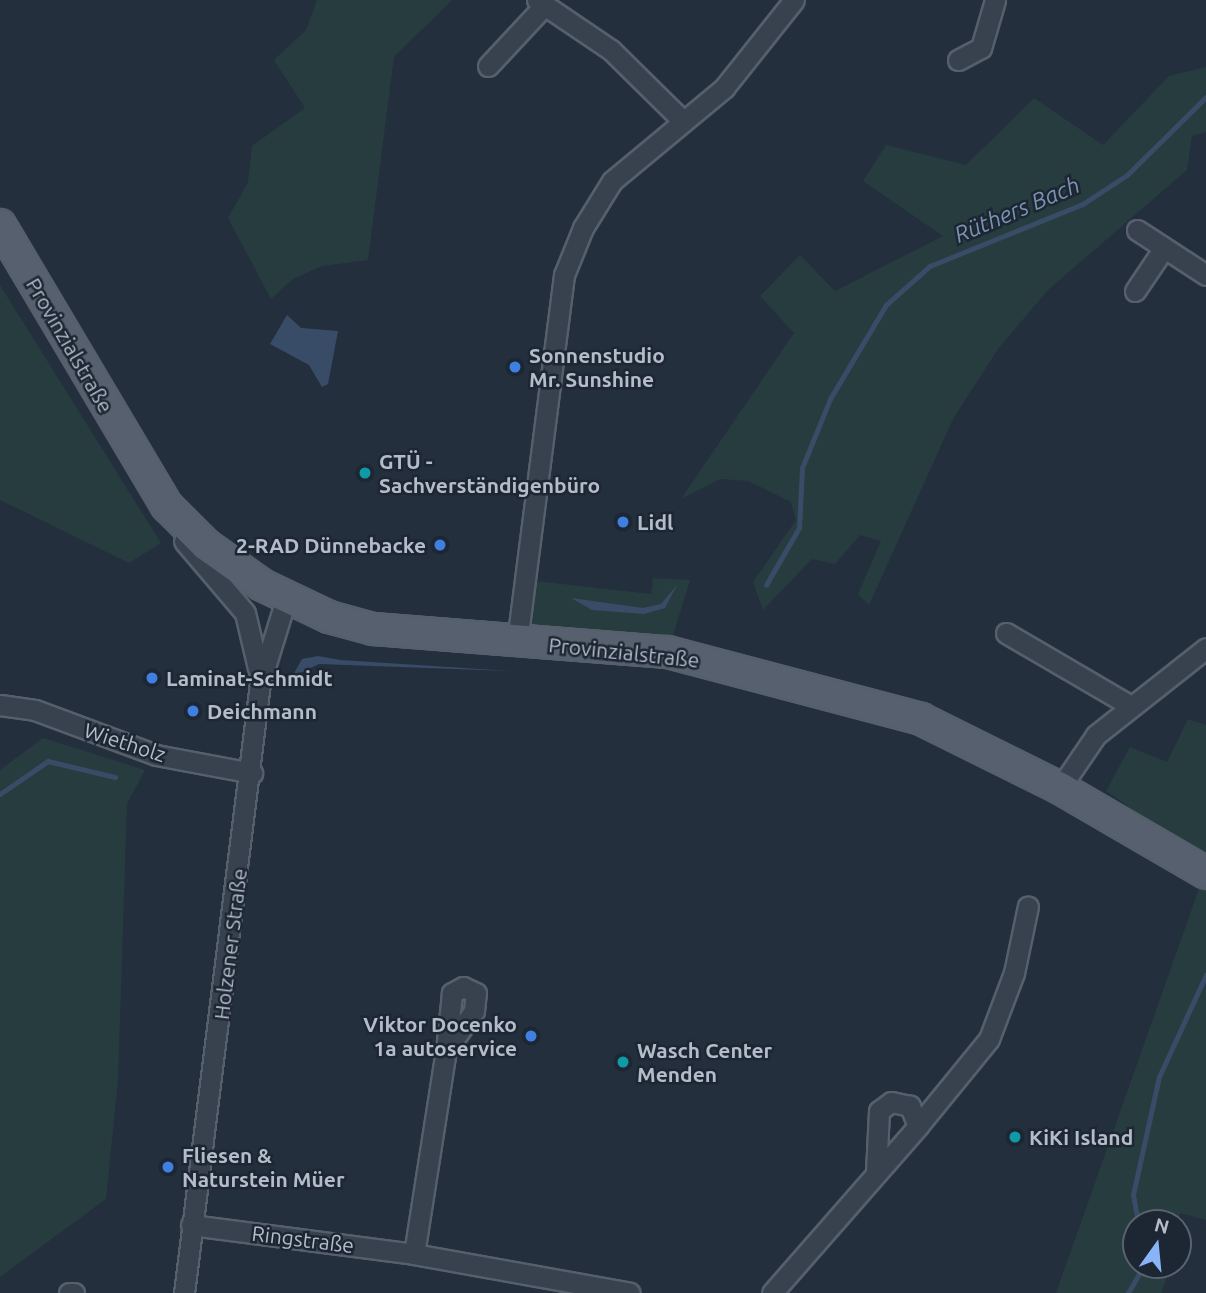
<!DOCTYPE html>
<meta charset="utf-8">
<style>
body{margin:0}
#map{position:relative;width:1206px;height:1293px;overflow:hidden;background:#242f3e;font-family:Ubuntu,sans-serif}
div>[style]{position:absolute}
.green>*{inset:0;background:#263c3f}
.water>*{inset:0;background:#394c67}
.stream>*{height:4.5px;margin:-2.25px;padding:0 2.25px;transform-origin:2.25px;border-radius:2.25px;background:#394c67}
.roads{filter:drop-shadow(2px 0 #565f6c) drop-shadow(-2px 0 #565f6c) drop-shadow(0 2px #565f6c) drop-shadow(0 -2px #565f6c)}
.street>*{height:19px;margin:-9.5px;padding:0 9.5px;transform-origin:9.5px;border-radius:9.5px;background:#38414e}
.primary>*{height:30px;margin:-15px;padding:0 15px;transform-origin:15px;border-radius:15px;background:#56606e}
.dots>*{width:19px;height:19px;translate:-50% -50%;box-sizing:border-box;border:4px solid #1d2633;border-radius:50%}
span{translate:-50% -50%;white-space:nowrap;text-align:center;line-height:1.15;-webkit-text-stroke:5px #1d2633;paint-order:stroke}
.street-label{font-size:21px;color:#b4bcc9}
.poi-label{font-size:21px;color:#b4bcc9;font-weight:700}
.left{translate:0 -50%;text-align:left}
.right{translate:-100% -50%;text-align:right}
.water-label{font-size:23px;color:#7c92b1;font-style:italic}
.north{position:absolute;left:1122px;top:1209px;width:70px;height:70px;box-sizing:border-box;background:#1d2633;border:2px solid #59626f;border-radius:50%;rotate:15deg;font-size:19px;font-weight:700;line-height:28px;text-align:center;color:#b4bcc9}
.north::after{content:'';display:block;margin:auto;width:24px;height:32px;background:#8ab4f8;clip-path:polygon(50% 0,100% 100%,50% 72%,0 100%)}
</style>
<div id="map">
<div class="green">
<div style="clip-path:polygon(317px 0,452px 0,394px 57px,368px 260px,322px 266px,293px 279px,271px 299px,228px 218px,248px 182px,252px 146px,305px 108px,274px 60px,306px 30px)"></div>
<div style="clip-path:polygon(1206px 67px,1206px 132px,1192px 136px,1187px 170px,1048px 290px,998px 349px,953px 419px,869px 605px,858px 594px,881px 541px,860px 535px,835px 564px,812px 559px,763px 610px,753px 582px,796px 520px,791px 502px,748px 481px,720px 479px,681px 499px,794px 333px,760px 296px,800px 255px,835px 291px,943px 236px,863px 181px,886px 145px,966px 165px,1034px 98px,1103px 145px,1169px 76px)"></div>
<div style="clip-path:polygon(0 285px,161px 543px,129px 563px,0 500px)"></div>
<div style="clip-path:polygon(653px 578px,690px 580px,668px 652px,517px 642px,527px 580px,651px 594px)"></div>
<div style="clip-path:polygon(1188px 719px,1206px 725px,1206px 860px,1106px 791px,1130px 747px,1167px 762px)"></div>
<div style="clip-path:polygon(43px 738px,145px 770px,127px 804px,118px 1080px,106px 1199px,0 1277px,0 770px)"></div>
<div style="clip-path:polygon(1206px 869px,1206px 1220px,1180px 1213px,1178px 1223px,1136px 1223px,1136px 1265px,1172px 1265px,1161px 1293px,1056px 1293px)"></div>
</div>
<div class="water">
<div style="clip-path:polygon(287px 315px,301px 328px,338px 331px,328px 384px,322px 387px,309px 365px,270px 344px)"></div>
<div style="clip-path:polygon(677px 585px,665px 608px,644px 614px,592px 610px,571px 598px,643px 608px,661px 604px)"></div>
<div style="clip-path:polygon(318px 656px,340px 660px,511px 671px,319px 664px,292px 677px,302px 659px)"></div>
</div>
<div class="stream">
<div style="left:766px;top:585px;width:66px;rotate:-59.9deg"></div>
<div style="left:799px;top:528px;width:60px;rotate:-87.1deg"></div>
<div style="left:802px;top:468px;width:74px;rotate:-67.9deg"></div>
<div style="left:830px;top:399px;width:109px;rotate:-59.2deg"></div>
<div style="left:886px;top:305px;width:59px;rotate:-41.6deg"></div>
<div style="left:930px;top:266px;width:165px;rotate:-22.1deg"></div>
<div style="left:1083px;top:204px;width:53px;rotate:-33.4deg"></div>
<div style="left:1127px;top:175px;width:111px;rotate:-44.6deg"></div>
<div style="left:0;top:794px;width:58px;rotate:-34.5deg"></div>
<div style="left:48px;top:761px;width:69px;rotate:13.4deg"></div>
<div style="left:1138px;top:1223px;width:28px;rotate:-100deg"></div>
<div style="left:1133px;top:1195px;width:121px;rotate:-77.6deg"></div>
<div style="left:1159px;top:1077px;width:112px;rotate:-65.3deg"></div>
<div style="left:1128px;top:1293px;width:32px;rotate:-60deg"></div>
</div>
<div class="roads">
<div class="street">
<div style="left:537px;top:0;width:89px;rotate:34deg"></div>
<div style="left:611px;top:50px;width:101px;rotate:44.6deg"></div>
<div style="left:958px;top:60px;width:26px;rotate:-28deg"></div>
<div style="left:981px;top:48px;width:50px;rotate:-73.7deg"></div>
<div style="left:488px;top:66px;width:81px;rotate:-47deg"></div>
<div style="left:1137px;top:230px;width:82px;rotate:33.1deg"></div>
<div style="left:1135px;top:291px;width:52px;rotate:-56deg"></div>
<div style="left:184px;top:541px;width:94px;rotate:49.7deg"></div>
<div style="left:245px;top:613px;width:57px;rotate:76.7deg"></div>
<div style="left:1006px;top:633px;width:145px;rotate:30.3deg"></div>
<div style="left:517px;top:642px;width:370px;rotate:-82.7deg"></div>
<div style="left:564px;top:275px;width:51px;rotate:-68deg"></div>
<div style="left:583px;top:228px;width:55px;rotate:-58.3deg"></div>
<div style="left:612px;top:181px;width:146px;rotate:-39.7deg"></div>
<div style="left:724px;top:88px;width:112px;rotate:-51.5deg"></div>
<div style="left:0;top:705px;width:35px;rotate:8deg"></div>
<div style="left:35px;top:710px;width:129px;rotate:20.4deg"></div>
<div style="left:156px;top:755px;width:98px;rotate:10.6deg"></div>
<div style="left:1060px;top:788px;width:64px;rotate:-55.8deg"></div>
<div style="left:1096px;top:735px;width:140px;rotate:-38.3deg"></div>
<div style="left:918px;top:1126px;width:112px;rotate:-50.8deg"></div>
<div style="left:989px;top:1039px;width:71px;rotate:-69.3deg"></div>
<div style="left:1014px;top:973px;width:68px;rotate:-78.2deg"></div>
<div style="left:191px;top:1225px;width:225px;rotate:7.4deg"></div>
<div style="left:414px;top:1254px;width:219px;rotate:10.2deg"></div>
<div style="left:414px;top:1254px;width:206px;rotate:-81.1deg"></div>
<div style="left:446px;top:1050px;width:48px;rotate:-54.3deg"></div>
<div style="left:474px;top:1011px;width:18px;rotate:-84deg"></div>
<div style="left:476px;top:993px;width:14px;rotate:-155deg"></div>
<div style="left:463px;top:987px;width:13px;rotate:151deg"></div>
<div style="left:452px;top:993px;width:57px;rotate:96deg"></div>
<div style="left:69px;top:1293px;width:5px"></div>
<div style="left:184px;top:1293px;width:615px;rotate:-82.9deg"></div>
<div style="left:260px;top:683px;width:88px;rotate:-72.8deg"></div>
<div style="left:772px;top:1293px;width:222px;rotate:-48.8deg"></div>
<div style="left:918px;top:1126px;width:22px;rotate:-112deg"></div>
<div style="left:910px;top:1106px;width:19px;rotate:-168deg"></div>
<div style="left:891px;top:1102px;width:15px;rotate:143deg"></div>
<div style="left:879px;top:1111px;width:62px;rotate:92.8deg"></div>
</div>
<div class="primary">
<div style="left:0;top:225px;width:327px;rotate:59.3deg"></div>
<div style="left:167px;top:506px;width:55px;rotate:45deg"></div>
<div style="left:206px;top:545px;width:69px;rotate:35.5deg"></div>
<div style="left:262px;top:585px;width:74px;rotate:25.5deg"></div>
<div style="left:329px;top:617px;width:46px;rotate:15.3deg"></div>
<div style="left:373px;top:629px;width:296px;rotate:4.5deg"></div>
<div style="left:668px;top:652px;width:262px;rotate:14.8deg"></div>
<div style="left:921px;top:719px;width:155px;rotate:26.4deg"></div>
<div style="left:1060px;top:788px;width:169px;rotate:30.2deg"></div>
</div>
</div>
<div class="dots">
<div style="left:515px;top:367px;background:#3f7fe0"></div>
<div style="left:365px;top:473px;background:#0f9aa8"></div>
<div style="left:623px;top:522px;background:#3f7fe0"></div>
<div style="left:440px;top:545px;background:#3f7fe0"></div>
<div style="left:152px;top:678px;background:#3f7fe0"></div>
<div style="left:193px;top:711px;background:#3f7fe0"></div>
<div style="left:531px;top:1036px;background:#3f7fe0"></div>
<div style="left:623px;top:1062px;background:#0f9aa8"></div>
<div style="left:1015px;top:1137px;background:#0f9aa8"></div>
<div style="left:168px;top:1167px;background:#3f7fe0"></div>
</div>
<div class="street-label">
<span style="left:70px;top:345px;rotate:60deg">Provinzialstraße</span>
<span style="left:624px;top:652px;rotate:6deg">Provinzialstraße</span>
<span style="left:125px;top:742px;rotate:18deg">Wietholz</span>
<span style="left:230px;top:944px;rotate:-83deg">Holzener Straße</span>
<span style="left:303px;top:1239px;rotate:7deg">Ringstraße</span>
</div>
<div class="poi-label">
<span class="left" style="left:529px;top:367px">Sonnenstudio<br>Mr. Sunshine</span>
<span class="left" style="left:379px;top:473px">GTÜ -<br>Sachverständigenbüro</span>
<span class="left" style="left:637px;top:522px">Lidl</span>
<span class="right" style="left:426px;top:545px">2-RAD Dünnebacke</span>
<span class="left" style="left:166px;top:678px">Laminat-Schmidt</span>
<span class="left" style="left:207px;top:711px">Deichmann</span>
<span class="right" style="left:517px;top:1036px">Viktor Docenko<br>1a autoservice</span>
<span class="left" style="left:637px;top:1062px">Wasch Center<br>Menden</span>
<span class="left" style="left:1029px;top:1137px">KiKi Island</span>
<span class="left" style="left:182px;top:1167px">Fliesen &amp;<br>Naturstein Müer</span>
</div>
<div class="water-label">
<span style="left:1017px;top:210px;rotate:-23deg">Rüthers Bach</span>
</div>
<div class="north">N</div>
</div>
